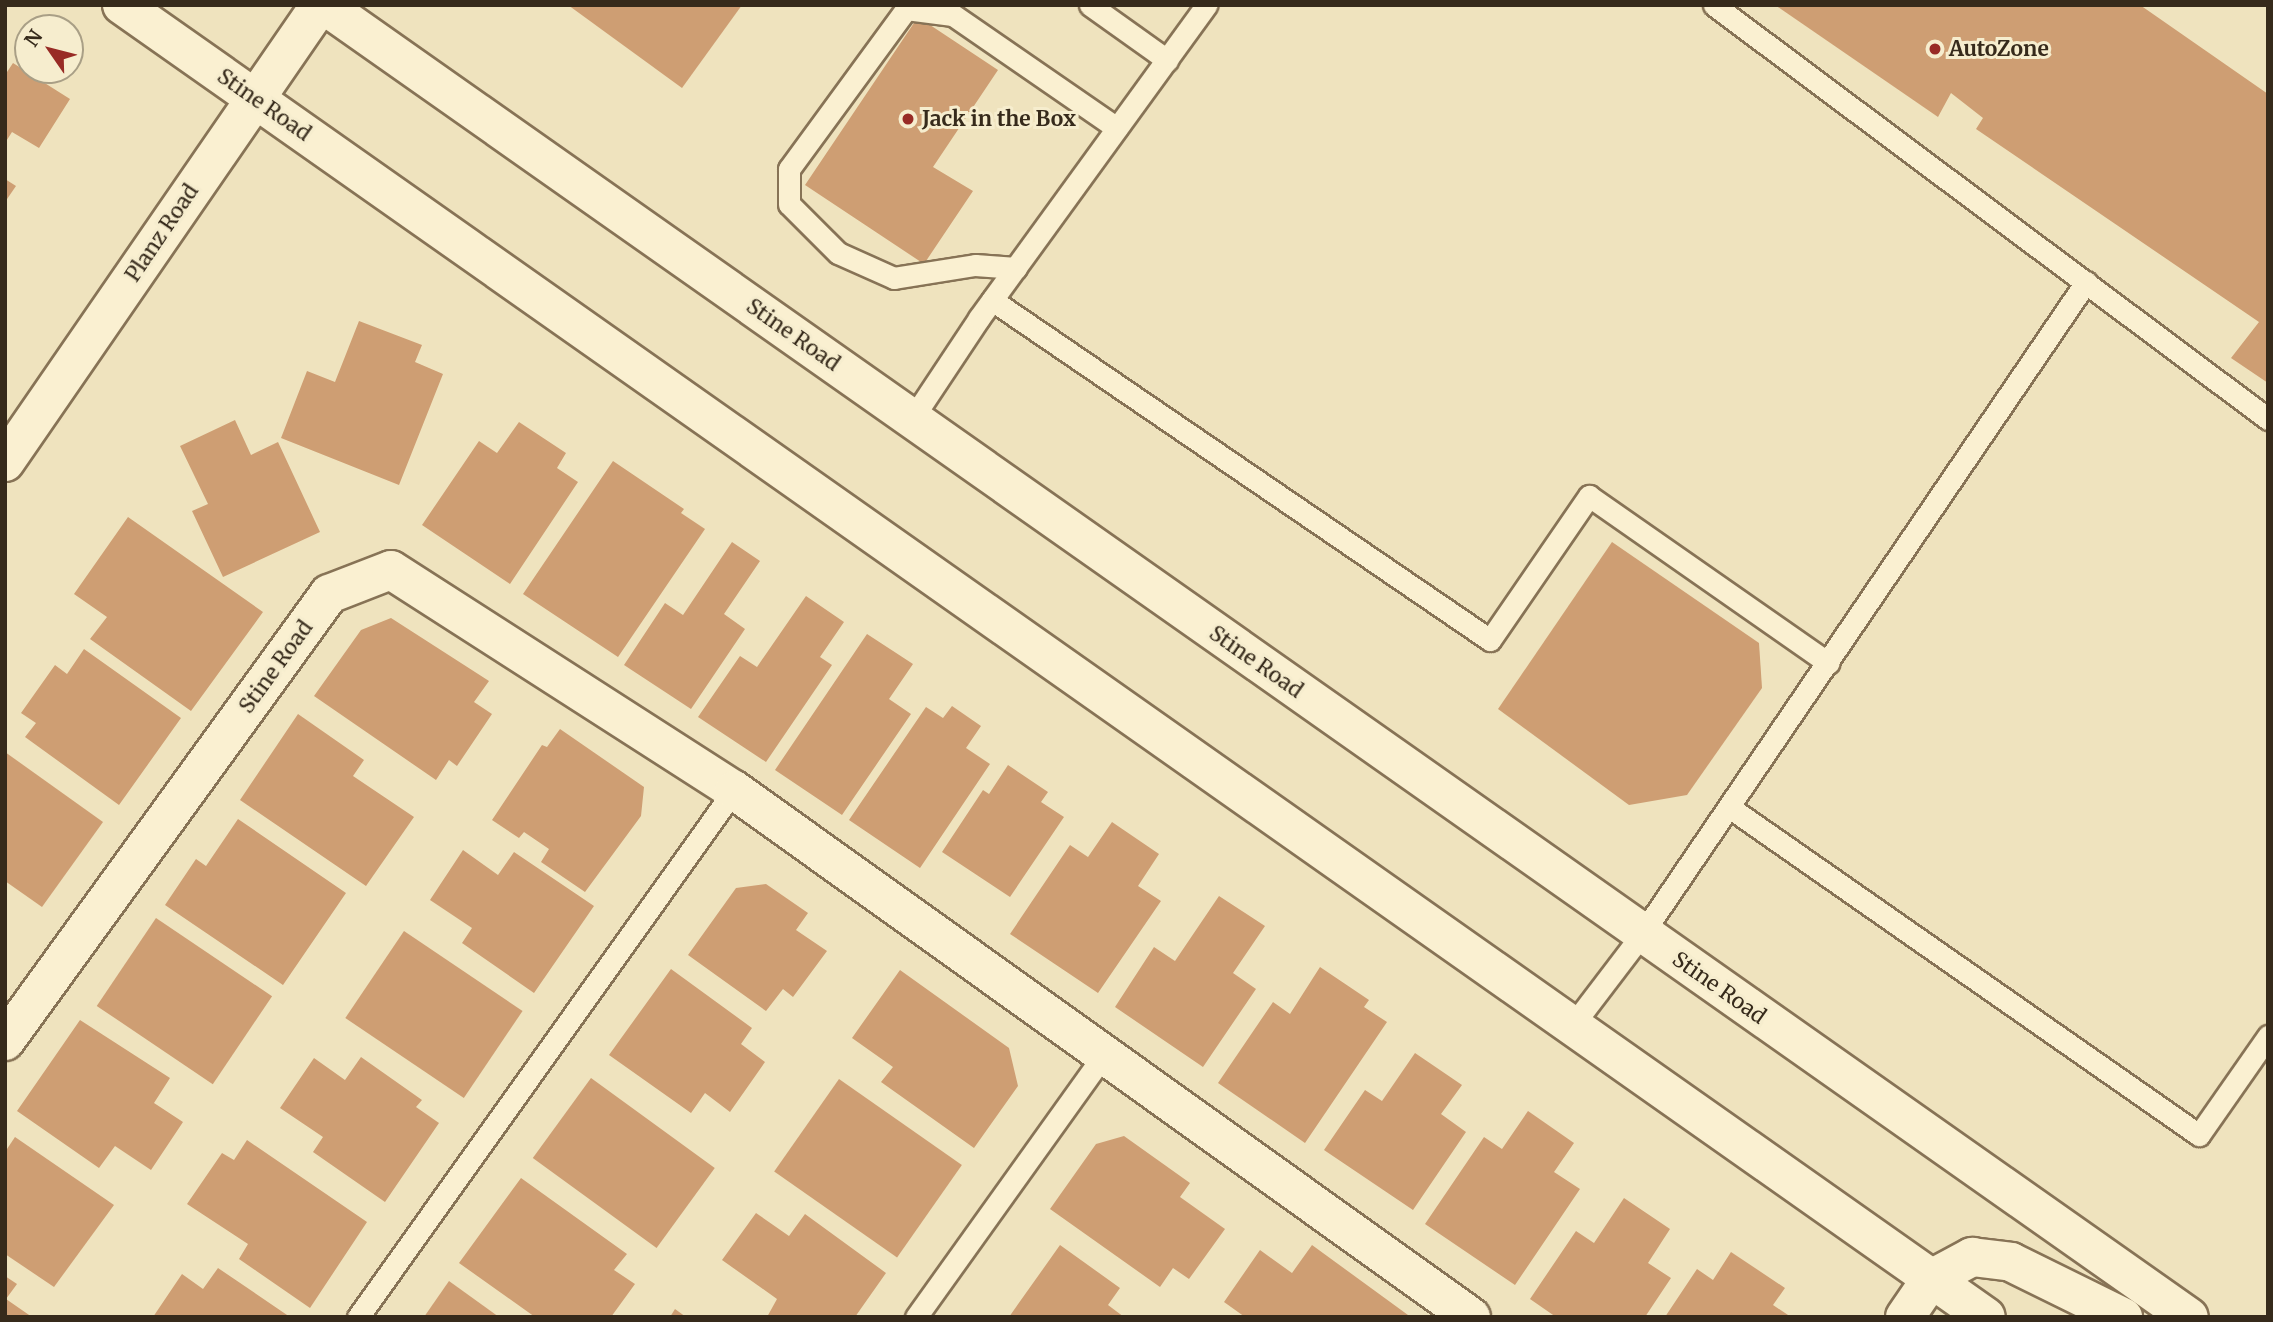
<!DOCTYPE html>
<style>
body{margin:0}
#map{position:relative;width:2273px;height:1322px;overflow:hidden;background:#efe3be;font-family:Merriweather,serif}
div>[style]{position:absolute}
.building>*{inset:0;background:#ce9e73;transform-origin:0 0}
.roads{filter:drop-shadow(2px 0 #877356) drop-shadow(-2px 0 #877356) drop-shadow(0 2px #877356) drop-shadow(0 -2px #877356)}
.lane>*{height:21px;margin:-10.5px;padding:0 10.5px;transform-origin:10.5px;border-radius:10.5px;background:#faf0d1}
.street>*{height:38px;margin:-19px;padding:0 19px;transform-origin:19px;border-radius:19px;background:#faf0d1}
.secondary>*{height:38px;margin:-19px;padding:0 19px;transform-origin:19px;border-radius:19px;background:#faf0d1}
.dots>*{width:19px;height:19px;translate:-50% -50%;box-sizing:border-box;border:4px solid #f6edce;border-radius:50%}
span{translate:-50% -50%;white-space:nowrap;text-align:center;line-height:1.15;-webkit-text-stroke:6px #f6edce;paint-order:stroke}
.poi-label{font-size:21px;color:#362a1b;font-weight:700}
.left{translate:0 -50%;text-align:left}
.street-label{font-size:21px;color:#362a1b}
.frame{position:absolute;inset:0;border:7px solid #362a1b;pointer-events:none}
.north{position:absolute;left:14px;top:14px;width:70px;height:70px;box-sizing:border-box;background:#f6edce;border:2px solid #a99f86;border-radius:50%;rotate:305deg;font-size:19px;font-weight:700;line-height:28px;text-align:center;color:#362a1b}
.north::after{content:'';display:block;margin:auto;width:24px;height:32px;background:#982b25;clip-path:polygon(50% 0,100% 100%,50% 72%,0 100%)}
</style>
<div id="map">
<div class="building">
<div style="clip-path:polygon(568px 5px,742px 5px,682px 88px)"></div>
<div style="clip-path:polygon(1775px 5px,2140px 5px,2268px 94px,2268px 383px,2231px 358px,2259px 322px,1976px 129px,1983px 118px,1951px 93px,1938px 117px)"></div>
<div style="clip-path:polygon(918px 17px,998px 70px,933px 167px,973px 191px,924px 264px,805px 185px)"></div>
<div style="clip-path:polygon(13px 63px,70px 99px,39px 148px,12px 132px,5px 143px,5px 75px)"></div>
<div style="clip-path:polygon(5px 179px,16px 186px,5px 202px)"></div>
<div style="clip-path:polygon(359px 321px,422px 345px,415px 362px,443px 374px,399px 485px,281px 438px,307px 371px,335px 382px)"></div>
<div style="clip-path:polygon(235px 420px,251px 455px,278px 442px,320px 532px,223px 577px,192px 511px,208px 504px,180px 446px)"></div>
<div style="clip-path:polygon(519px 422px,566px 453px,557px 468px,578px 482px,510px 584px,422px 525px,479px 441px,497px 453px)"></div>
<div style="clip-path:polygon(613px 461px,684px 509px,681px 513px,705px 529px,618px 657px,523px 594px)"></div>
<div style="clip-path:polygon(128px 517px,263px 612px,191px 711px,90px 639px,107px 617px,74px 594px)"></div>
<div style="clip-path:polygon(732px 542px,760px 561px,724px 614px,745px 629px,691px 709px,624px 665px,665px 603px,683px 615px)"></div>
<div style="clip-path:polygon(1612px 542px,1759px 643px,1762px 688px,1687px 795px,1629px 805px,1498px 709px)"></div>
<div style="clip-path:polygon(806px 596px,844px 622px,820px 657px,832px 665px,766px 762px,698px 717px,740px 656px,757px 667px)"></div>
<div style="clip-path:polygon(391px 618px,489px 681px,474px 702px,492px 714px,457px 766px,449px 760px,436px 780px,314px 696px,361px 630px)"></div>
<div style="clip-path:polygon(867px 634px,913px 664px,889px 699px,911px 714px,842px 815px,775px 770px)"></div>
<div style="clip-path:polygon(84px 649px,181px 718px,119px 805px,25px 737px,36px 723px,21px 713px,55px 665px,67px 674px)"></div>
<div style="clip-path:polygon(952px 706px,981px 726px,966px 748px,990px 764px,920px 868px,849px 820px,926px 707px,943px 718px)"></div>
<div style="clip-path:polygon(298px 714px,364px 760px,353px 776px,414px 817px,366px 886px,240px 800px)"></div>
<div style="clip-path:polygon(560px 729px,644px 787px,641px 816px,585px 892px,541px 862px,549px 849px,524px 832px,519px 838px,492px 820px,542px 745px,547px 747px)"></div>
<div style="clip-path:polygon(5px 752px,103px 822px,42px 907px,5px 881px)"></div>
<div style="clip-path:polygon(1008px 765px,1048px 792px,1041px 802px,1064px 817px,1010px 897px,942px 852px,983px 790px,989px 794px)"></div>
<div style="clip-path:polygon(238px 819px,346px 893px,283px 985px,165px 905px,196px 859px,206px 866px)"></div>
<div style="clip-path:polygon(1112px 822px,1159px 854px,1138px 886px,1161px 901px,1098px 993px,1010px 934px,1070px 845px,1088px 857px)"></div>
<div style="clip-path:polygon(463px 850px,498px 875px,514px 852px,594px 906px,534px 993px,462px 943px,472px 928px,430px 900px)"></div>
<div style="clip-path:polygon(766px 884px,808px 913px,796px 930px,827px 951px,793px 997px,783px 989px,766px 1011px,688px 955px,736px 888px)"></div>
<div style="clip-path:polygon(1219px 896px,1265px 926px,1233px 973px,1256px 989px,1203px 1067px,1115px 1007px,1154px 947px,1175px 961px)"></div>
<div style="left:156px;top:918px;width:140px;height:106px;rotate:34deg"></div>
<div style="left:404px;top:931px;width:143px;height:105px;rotate:34deg"></div>
<div style="clip-path:polygon(1320px 967px,1369px 1000px,1364px 1007px,1387px 1022px,1305px 1143px,1218px 1083px,1273px 1002px,1290px 1014px)"></div>
<div style="clip-path:polygon(671px 969px,752px 1028px,741px 1044px,765px 1062px,730px 1112px,705px 1093px,691px 1113px,609px 1055px)"></div>
<div style="clip-path:polygon(900px 970px,1009px 1048px,1018px 1086px,974px 1148px,881px 1082px,893px 1067px,852px 1038px)"></div>
<div style="clip-path:polygon(80px 1020px,170px 1078px,154px 1103px,183px 1122px,151px 1170px,115px 1146px,99px 1168px,17px 1111px)"></div>
<div style="clip-path:polygon(1415px 1053px,1462px 1085px,1441px 1114px,1466px 1132px,1413px 1210px,1324px 1150px,1365px 1090px,1382px 1101px)"></div>
<div style="clip-path:polygon(361px 1057px,422px 1100px,416px 1107px,439px 1123px,385px 1202px,313px 1152px,323px 1137px,280px 1108px,314px 1058px,345px 1080px)"></div>
<div style="left:591px;top:1078px;width:153px;height:99px;rotate:36deg"></div>
<div style="left:839px;top:1079px;width:150px;height:113px;rotate:35deg"></div>
<div style="clip-path:polygon(1528px 1111px,1574px 1143px,1554px 1172px,1580px 1189px,1515px 1285px,1425px 1224px,1484px 1137px,1502px 1149px)"></div>
<div style="clip-path:polygon(1124px 1136px,1190px 1183px,1180px 1197px,1225px 1229px,1189px 1279px,1173px 1268px,1160px 1287px,1050px 1209px,1096px 1144px)"></div>
<div style="clip-path:polygon(15px 1137px,114px 1205px,54px 1287px,5px 1254px,5px 1152px)"></div>
<div style="clip-path:polygon(247px 1140px,367px 1222px,310px 1308px,239px 1259px,248px 1244px,187px 1204px,222px 1153px,234px 1160px)"></div>
<div style="clip-path:polygon(521px 1178px,627px 1254px,614px 1270px,635px 1284px,611px 1317px,535px 1317px,459px 1263px)"></div>
<div style="clip-path:polygon(1624px 1198px,1670px 1229px,1648px 1263px,1671px 1278px,1645px 1317px,1556px 1317px,1530px 1299px,1576px 1231px,1594px 1243px)"></div>
<div style="clip-path:polygon(756px 1213px,789px 1236px,805px 1214px,886px 1273px,855px 1317px,767px 1317px,777px 1299px,722px 1260px)"></div>
<div style="clip-path:polygon(1060px 1245px,1120px 1288px,1108px 1305px,1124px 1317px,1009px 1317px)"></div>
<div style="clip-path:polygon(1312px 1245px,1408px 1315px,1407px 1317px,1245px 1317px,1224px 1302px,1260px 1250px,1292px 1273px)"></div>
<div style="clip-path:polygon(1731px 1252px,1785px 1288px,1773px 1305px,1791px 1317px,1665px 1317px,1697px 1269px,1713px 1280px)"></div>
<div style="clip-path:polygon(218px 1268px,290px 1317px,153px 1317px,182px 1274px,203px 1289px)"></div>
<div style="clip-path:polygon(5px 1276px,17px 1284px,6px 1299px,32px 1317px,5px 1317px)"></div>
<div style="clip-path:polygon(449px 1281px,499px 1317px,424px 1317px)"></div>
<div style="clip-path:polygon(675px 1309px,686px 1317px,670px 1317px)"></div>
</div>
<div class="roads">
<div class="lane">
<div style="left:1090px;top:5px;width:95px;rotate:35.5deg"></div>
<div style="left:1714px;top:5px;width:692px;rotate:36.77deg"></div>
<div style="left:1016px;top:268px;width:41px;rotate:-175.8deg"></div>
<div style="left:975px;top:265px;width:82px;rotate:170.9deg"></div>
<div style="left:894px;top:278px;width:61px;rotate:-155.9deg"></div>
<div style="left:838px;top:253px;width:69px;rotate:-135deg"></div>
<div style="left:789px;top:204px;width:35px;rotate:-90deg"></div>
<div style="left:789px;top:169px;width:198px;rotate:-53.8deg"></div>
<div style="left:906px;top:9px;width:47px;rotate:7.3deg"></div>
<div style="left:953px;top:15px;width:199px;rotate:34.6deg"></div>
<div style="left:992px;top:300px;width:603px;rotate:34.32deg"></div>
<div style="left:1490px;top:640px;width:175px;rotate:-55.5deg"></div>
<div style="left:1589px;top:496px;width:292px;rotate:34.9deg"></div>
<div style="left:912px;top:419px;width:121px;rotate:-56.4deg"></div>
<div style="left:979px;top:318px;width:387px;rotate:-54deg"></div>
<div style="left:1729px;top:807px;width:573px;rotate:34.91deg"></div>
<div style="left:2199px;top:1135px;width:121px;rotate:-55.1deg"></div>
<div style="left:1572px;top:1026px;width:116px;rotate:-52.7deg"></div>
<div style="left:1642px;top:934px;width:789px;rotate:-55.75deg"></div>
<div style="left:358px;top:1317px;width:647px;rotate:-54.49deg"></div>
<div style="left:916px;top:1317px;width:323px;rotate:-54.4deg"></div>
</div>
<div class="street">
<div style="left:5px;top:1041px;width:552px;rotate:-54.06deg"></div>
<div style="left:329px;top:594px;width:66px;rotate:-21.2deg"></div>
<div style="left:391px;top:570px;width:407px;rotate:32.7deg"></div>
<div style="left:734px;top:790px;width:906px;rotate:35.57deg"></div>
<div style="left:1905px;top:1317px;width:46px;rotate:-55.6deg"></div>
</div>
<div class="secondary">
<div style="left:122px;top:5px;width:2279px;rotate:35.14deg"></div>
<div style="left:324px;top:5px;width:2280px;rotate:35.13deg"></div>
<div style="left:5px;top:462px;width:555px;rotate:-55.42deg"></div>
<div style="left:1931px;top:1279px;width:47px;rotate:-28.2deg"></div>
<div style="left:1972px;top:1257px;width:39px;rotate:7deg"></div>
<div style="left:2011px;top:1262px;width:125px;rotate:26.2deg"></div>
</div>
</div>
<div class="dots">
<div style="left:1935px;top:49px;background:#982b25"></div>
<div style="left:908px;top:119px;background:#982b25"></div>
</div>
<div class="poi-label">
<span class="left" style="left:1949px;top:49px">AutoZone</span>
<span class="left" style="left:922px;top:119px">Jack in the Box</span>
</div>
<div class="street-label">
<span style="left:264px;top:105px;rotate:35deg">Stine Road</span>
<span style="left:162px;top:233px;rotate:-56deg">Planz Road</span>
<span style="left:793px;top:335px;rotate:35deg">Stine Road</span>
<span style="left:1256px;top:662px;rotate:35deg">Stine Road</span>
<span style="left:276px;top:667px;rotate:-54deg">Stine Road</span>
<span style="left:1719px;top:988px;rotate:35deg">Stine Road</span>
</div>
<div class="frame"></div>
<div class="north">N</div>
</div>
